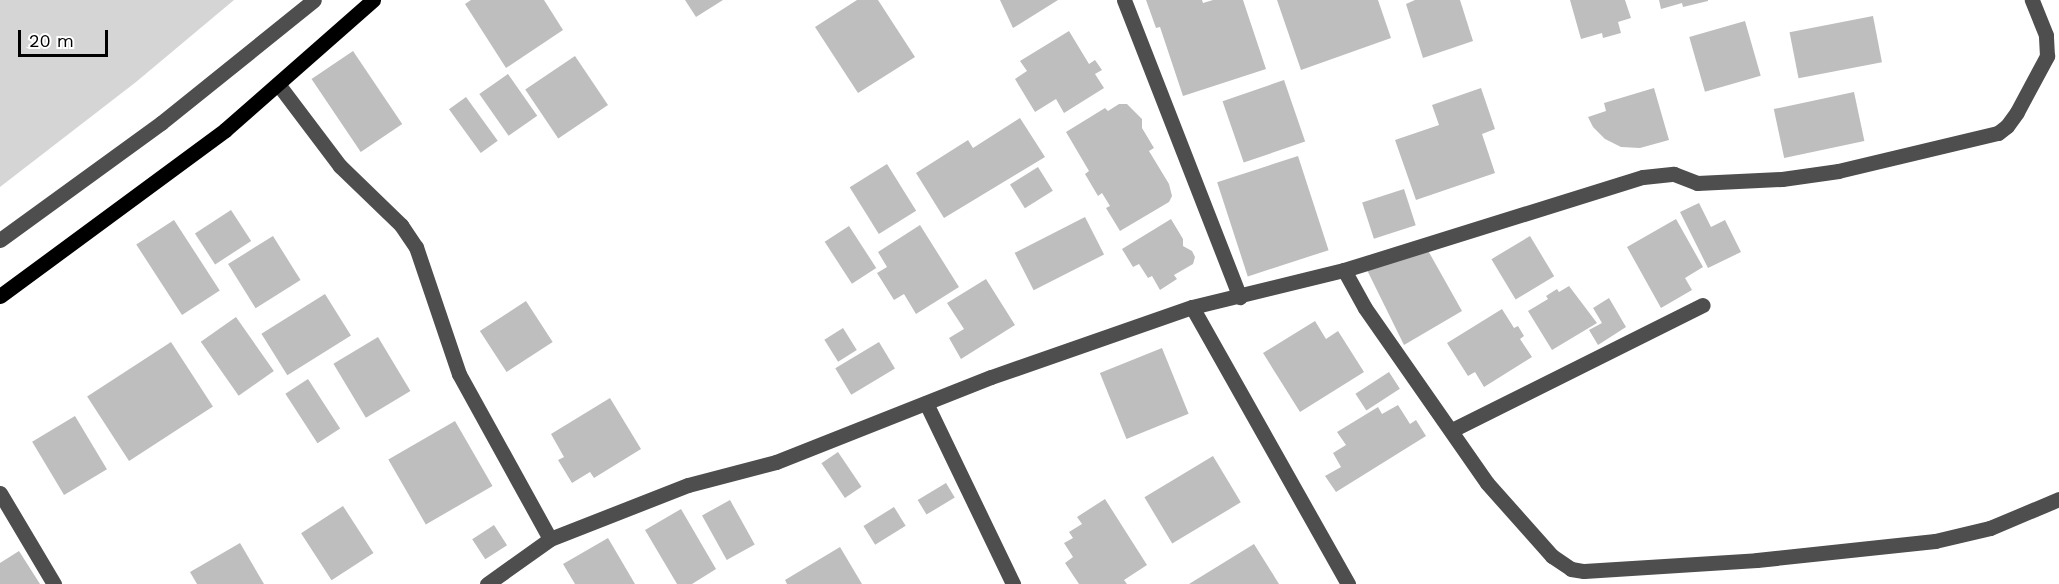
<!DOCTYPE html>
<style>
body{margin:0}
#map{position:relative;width:2059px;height:584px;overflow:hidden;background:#fff;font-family:"Work Sans",sans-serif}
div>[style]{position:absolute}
.green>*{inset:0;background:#d5d5d5}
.building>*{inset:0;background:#bebebe;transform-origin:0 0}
.minor>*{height:15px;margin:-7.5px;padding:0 7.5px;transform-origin:7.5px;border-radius:7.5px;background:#4e4e4e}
.major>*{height:15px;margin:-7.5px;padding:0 7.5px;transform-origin:7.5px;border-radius:7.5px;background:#000}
span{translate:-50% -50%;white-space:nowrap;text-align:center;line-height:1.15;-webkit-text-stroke:4.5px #fff;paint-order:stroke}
.scale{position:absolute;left:18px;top:30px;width:90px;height:27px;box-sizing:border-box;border:3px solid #000;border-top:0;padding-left:8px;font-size:18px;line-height:21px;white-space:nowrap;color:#000;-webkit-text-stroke:4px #fff;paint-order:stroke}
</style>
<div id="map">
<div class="green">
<div style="clip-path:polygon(0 0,234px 0,136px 82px,0 187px)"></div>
</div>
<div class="building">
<div style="clip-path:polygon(471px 0,544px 0,563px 30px,506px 68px,465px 4px)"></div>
<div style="clip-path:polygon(685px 0,723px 0,696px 17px)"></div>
<div style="clip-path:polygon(857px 0,878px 0,915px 57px,858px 93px,815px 27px)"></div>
<div style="clip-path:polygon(1000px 0,1058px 0,1013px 28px)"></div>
<div style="clip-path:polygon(1146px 0,1202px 0,1203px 3px,1213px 0,1243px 0,1266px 69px,1183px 96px,1160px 27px,1156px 28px)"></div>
<div style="clip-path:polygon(1277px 0,1378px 0,1391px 38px,1301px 70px)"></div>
<div style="clip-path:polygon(1460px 0,1473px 41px,1423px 58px,1406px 4px,1415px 0)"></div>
<div style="clip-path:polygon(1570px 0,1625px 0,1631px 18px,1618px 22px,1621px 33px,1603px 38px,1602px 33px,1581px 39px)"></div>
<div style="clip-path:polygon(1659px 0,1708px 0,1708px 1px,1683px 7px,1682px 3px,1661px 9px)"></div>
<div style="left:1873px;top:16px;width:47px;height:85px;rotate:79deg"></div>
<div style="left:1745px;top:21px;width:57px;height:58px;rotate:74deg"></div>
<div style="clip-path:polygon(1069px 31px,1089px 64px,1095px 60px,1102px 70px,1095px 74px,1104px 88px,1064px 113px,1056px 99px,1035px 112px,1015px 79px,1027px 71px,1020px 61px)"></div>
<div style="left:353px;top:51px;width:88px;height:50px;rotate:56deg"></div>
<div style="left:575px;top:56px;width:59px;height:60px;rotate:56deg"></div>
<div style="left:508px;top:74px;width:51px;height:35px;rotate:55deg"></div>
<div style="left:1284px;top:80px;width:65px;height:65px;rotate:71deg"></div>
<div style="clip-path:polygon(1481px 88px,1495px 129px,1482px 134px,1495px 173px,1416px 200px,1395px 140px,1439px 125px,1432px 105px)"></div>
<div style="clip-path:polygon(1654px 88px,1669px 140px,1640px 148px,1621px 147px,1605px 139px,1593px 127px,1588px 117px,1606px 111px,1604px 103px)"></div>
<div style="left:1854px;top:92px;width:50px;height:82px;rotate:78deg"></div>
<div style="left:466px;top:97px;width:54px;height:21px;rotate:54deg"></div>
<div style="clip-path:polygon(1119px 104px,1127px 104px,1142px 119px,1142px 128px,1154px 148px,1149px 151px,1169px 184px,1172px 196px,1169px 202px,1120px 231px,1106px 208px,1110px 206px,1102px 193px,1098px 196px,1085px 174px,1089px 171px,1066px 132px,1105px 108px,1108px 111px)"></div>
<div style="clip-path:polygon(1020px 118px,1045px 157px,944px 218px,916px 173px,968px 140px,973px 148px)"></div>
<div style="left:1298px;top:156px;width:99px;height:85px;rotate:72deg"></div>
<div style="left:887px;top:164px;width:55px;height:44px;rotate:58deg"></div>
<div style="left:1038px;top:167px;width:28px;height:33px;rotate:58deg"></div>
<div style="left:1404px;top:189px;width:38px;height:44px;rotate:72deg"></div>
<div style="clip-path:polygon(1699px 203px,1711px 227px,1725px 220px,1741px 252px,1708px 268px,1680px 212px)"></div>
<div style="left:231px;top:210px;width:37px;height:43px;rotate:57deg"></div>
<div style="left:1085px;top:217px;width:42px;height:79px;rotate:63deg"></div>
<div style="clip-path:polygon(1171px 219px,1183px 239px,1183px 246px,1192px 251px,1195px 257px,1193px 264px,1174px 275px,1177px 279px,1160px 290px,1152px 276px,1148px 278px,1139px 264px,1133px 267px,1122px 249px)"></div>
<div style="clip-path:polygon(1676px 219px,1703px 267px,1685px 278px,1692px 290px,1661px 308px,1627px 247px)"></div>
<div style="left:174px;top:220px;width:84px;height:45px;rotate:57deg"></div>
<div style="clip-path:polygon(920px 225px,959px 287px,916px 314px,904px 294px,894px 300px,877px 273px,887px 267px,878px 252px)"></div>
<div style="left:849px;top:226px;width:50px;height:29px;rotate:57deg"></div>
<div style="left:273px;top:236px;width:52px;height:53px;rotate:58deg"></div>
<div style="left:1530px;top:236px;width:47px;height:45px;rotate:59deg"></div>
<div style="clip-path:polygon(1426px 247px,1462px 311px,1404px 345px,1367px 270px)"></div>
<div style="clip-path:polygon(986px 279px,1015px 325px,961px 359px,949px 338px,964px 329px,947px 303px)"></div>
<div style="clip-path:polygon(1569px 286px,1597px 323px,1552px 350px,1528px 311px,1548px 299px,1546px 296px,1557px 289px,1559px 292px)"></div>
<div style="left:325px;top:294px;width:49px;height:75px;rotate:58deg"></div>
<div style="clip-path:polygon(1609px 298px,1626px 327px,1598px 345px,1589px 330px,1602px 323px,1593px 308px)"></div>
<div style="left:526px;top:301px;width:49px;height:55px;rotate:57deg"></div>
<div style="clip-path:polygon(1502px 309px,1514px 328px,1518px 326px,1524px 336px,1520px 339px,1532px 357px,1484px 387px,1475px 372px,1468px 376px,1447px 343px)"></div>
<div style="left:236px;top:317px;width:66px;height:43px;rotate:55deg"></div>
<div style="clip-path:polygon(1315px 321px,1326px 339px,1338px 331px,1364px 372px,1300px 412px,1263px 353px)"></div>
<div style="left:843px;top:328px;width:26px;height:22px;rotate:58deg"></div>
<div style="left:378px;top:337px;width:63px;height:52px;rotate:59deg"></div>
<div style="left:171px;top:342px;width:77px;height:100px;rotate:57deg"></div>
<div style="left:879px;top:342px;width:31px;height:51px;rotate:59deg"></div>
<div style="left:1162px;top:348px;width:71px;height:67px;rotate:68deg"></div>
<div style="left:1389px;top:372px;width:20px;height:40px;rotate:57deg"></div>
<div style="left:308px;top:379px;width:59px;height:27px;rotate:57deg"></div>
<div style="clip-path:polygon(610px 398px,641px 449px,594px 478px,590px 472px,572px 483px,558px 460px,564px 457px,551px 434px)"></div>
<div style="clip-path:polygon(1398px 405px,1410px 424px,1416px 420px,1426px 436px,1336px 492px,1325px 476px,1341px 467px,1333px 453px,1346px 445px,1337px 432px,1378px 407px,1382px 414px)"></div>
<div style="left:75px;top:416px;width:62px;height:50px;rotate:59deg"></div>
<div style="left:455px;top:421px;width:75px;height:77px;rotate:60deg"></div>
<div style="left:838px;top:452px;width:42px;height:20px;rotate:56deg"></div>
<div style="left:1213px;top:456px;width:54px;height:80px;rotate:59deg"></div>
<div style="left:946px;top:483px;width:17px;height:33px;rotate:59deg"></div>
<div style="clip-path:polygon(1105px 499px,1147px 565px,1124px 580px,1127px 584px,1079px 584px,1065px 563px,1073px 557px,1064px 543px,1073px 538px,1069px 532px,1082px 524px,1077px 517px)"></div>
<div style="left:730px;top:500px;width:51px;height:32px;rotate:61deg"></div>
<div style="left:343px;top:506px;width:56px;height:50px;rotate:57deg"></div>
<div style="left:894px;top:507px;width:22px;height:36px;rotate:58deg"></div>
<div style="clip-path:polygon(681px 509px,716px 569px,692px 584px,677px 584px,645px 530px)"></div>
<div style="left:494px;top:525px;width:24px;height:26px;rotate:57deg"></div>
<div style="clip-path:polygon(608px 538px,635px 584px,575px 584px,563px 564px)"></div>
<div style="clip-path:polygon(240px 543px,264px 584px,197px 584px,190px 572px)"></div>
<div style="clip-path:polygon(1254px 544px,1279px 584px,1189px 584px)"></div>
<div style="clip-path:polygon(840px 547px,862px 584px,787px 584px,785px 580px)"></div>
<div style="clip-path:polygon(19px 551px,40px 584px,0 584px,0 563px)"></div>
</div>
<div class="minor">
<div style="left:1124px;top:0;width:319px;rotate:68.7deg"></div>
<div style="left:278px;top:84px;width:103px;rotate:52.9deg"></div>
<div style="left:340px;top:166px;width:85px;rotate:44deg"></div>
<div style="left:401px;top:225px;width:27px;rotate:56deg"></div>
<div style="left:416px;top:247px;width:134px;rotate:71.3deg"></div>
<div style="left:459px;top:374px;width:188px;rotate:61.1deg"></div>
<div style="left:0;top:240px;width:199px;rotate:-36deg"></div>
<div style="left:161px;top:123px;width:196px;rotate:-38.8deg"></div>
<div style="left:1344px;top:270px;width:313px;rotate:-17.3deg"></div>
<div style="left:1643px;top:177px;width:31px;rotate:-6deg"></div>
<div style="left:1674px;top:174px;width:25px;rotate:21deg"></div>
<div style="left:1697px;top:183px;width:85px;rotate:-2.7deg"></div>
<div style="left:1782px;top:179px;width:57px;rotate:-8.1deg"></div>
<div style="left:1838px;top:171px;width:164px;rotate:-13.4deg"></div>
<div style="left:1998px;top:133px;width:11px;rotate:-38deg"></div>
<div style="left:2007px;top:126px;width:17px;rotate:-54deg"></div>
<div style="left:2017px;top:112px;width:64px;rotate:-61.8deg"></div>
<div style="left:2047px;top:56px;width:21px;rotate:-93deg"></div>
<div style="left:2046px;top:35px;width:38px;rotate:-112deg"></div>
<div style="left:1192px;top:307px;width:318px;rotate:60.6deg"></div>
<div style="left:926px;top:403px;width:201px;rotate:64.3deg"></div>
<div style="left:1452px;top:430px;width:280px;rotate:-26.5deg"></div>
<div style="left:0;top:493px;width:106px;rotate:59.3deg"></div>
<div style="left:487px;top:584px;width:77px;rotate:-35.5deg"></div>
<div style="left:550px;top:539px;width:148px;rotate:-21.4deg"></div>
<div style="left:688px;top:485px;width:91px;rotate:-14.6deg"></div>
<div style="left:776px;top:462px;width:231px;rotate:-21.6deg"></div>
<div style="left:991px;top:377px;width:213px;rotate:-19.2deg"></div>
<div style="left:1192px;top:307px;width:156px;rotate:-13.7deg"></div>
<div style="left:1344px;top:270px;width:43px;rotate:61.1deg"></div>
<div style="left:1365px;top:308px;width:213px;rotate:55.1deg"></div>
<div style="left:1487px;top:483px;width:98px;rotate:48.3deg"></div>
<div style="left:1552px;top:556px;width:23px;rotate:34deg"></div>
<div style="left:1571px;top:569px;width:13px;rotate:9deg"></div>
<div style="left:1584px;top:571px;width:173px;rotate:-3.6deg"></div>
<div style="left:1757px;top:560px;width:179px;rotate:-6.1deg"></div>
<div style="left:1935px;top:541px;width:57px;rotate:-13.3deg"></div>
<div style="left:1990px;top:528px;width:75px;rotate:-22.8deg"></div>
</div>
<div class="major">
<div style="left:0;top:296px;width:280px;rotate:-36.4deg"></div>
<div style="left:225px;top:130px;width:197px;rotate:-41.3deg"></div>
</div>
<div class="scale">20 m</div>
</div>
